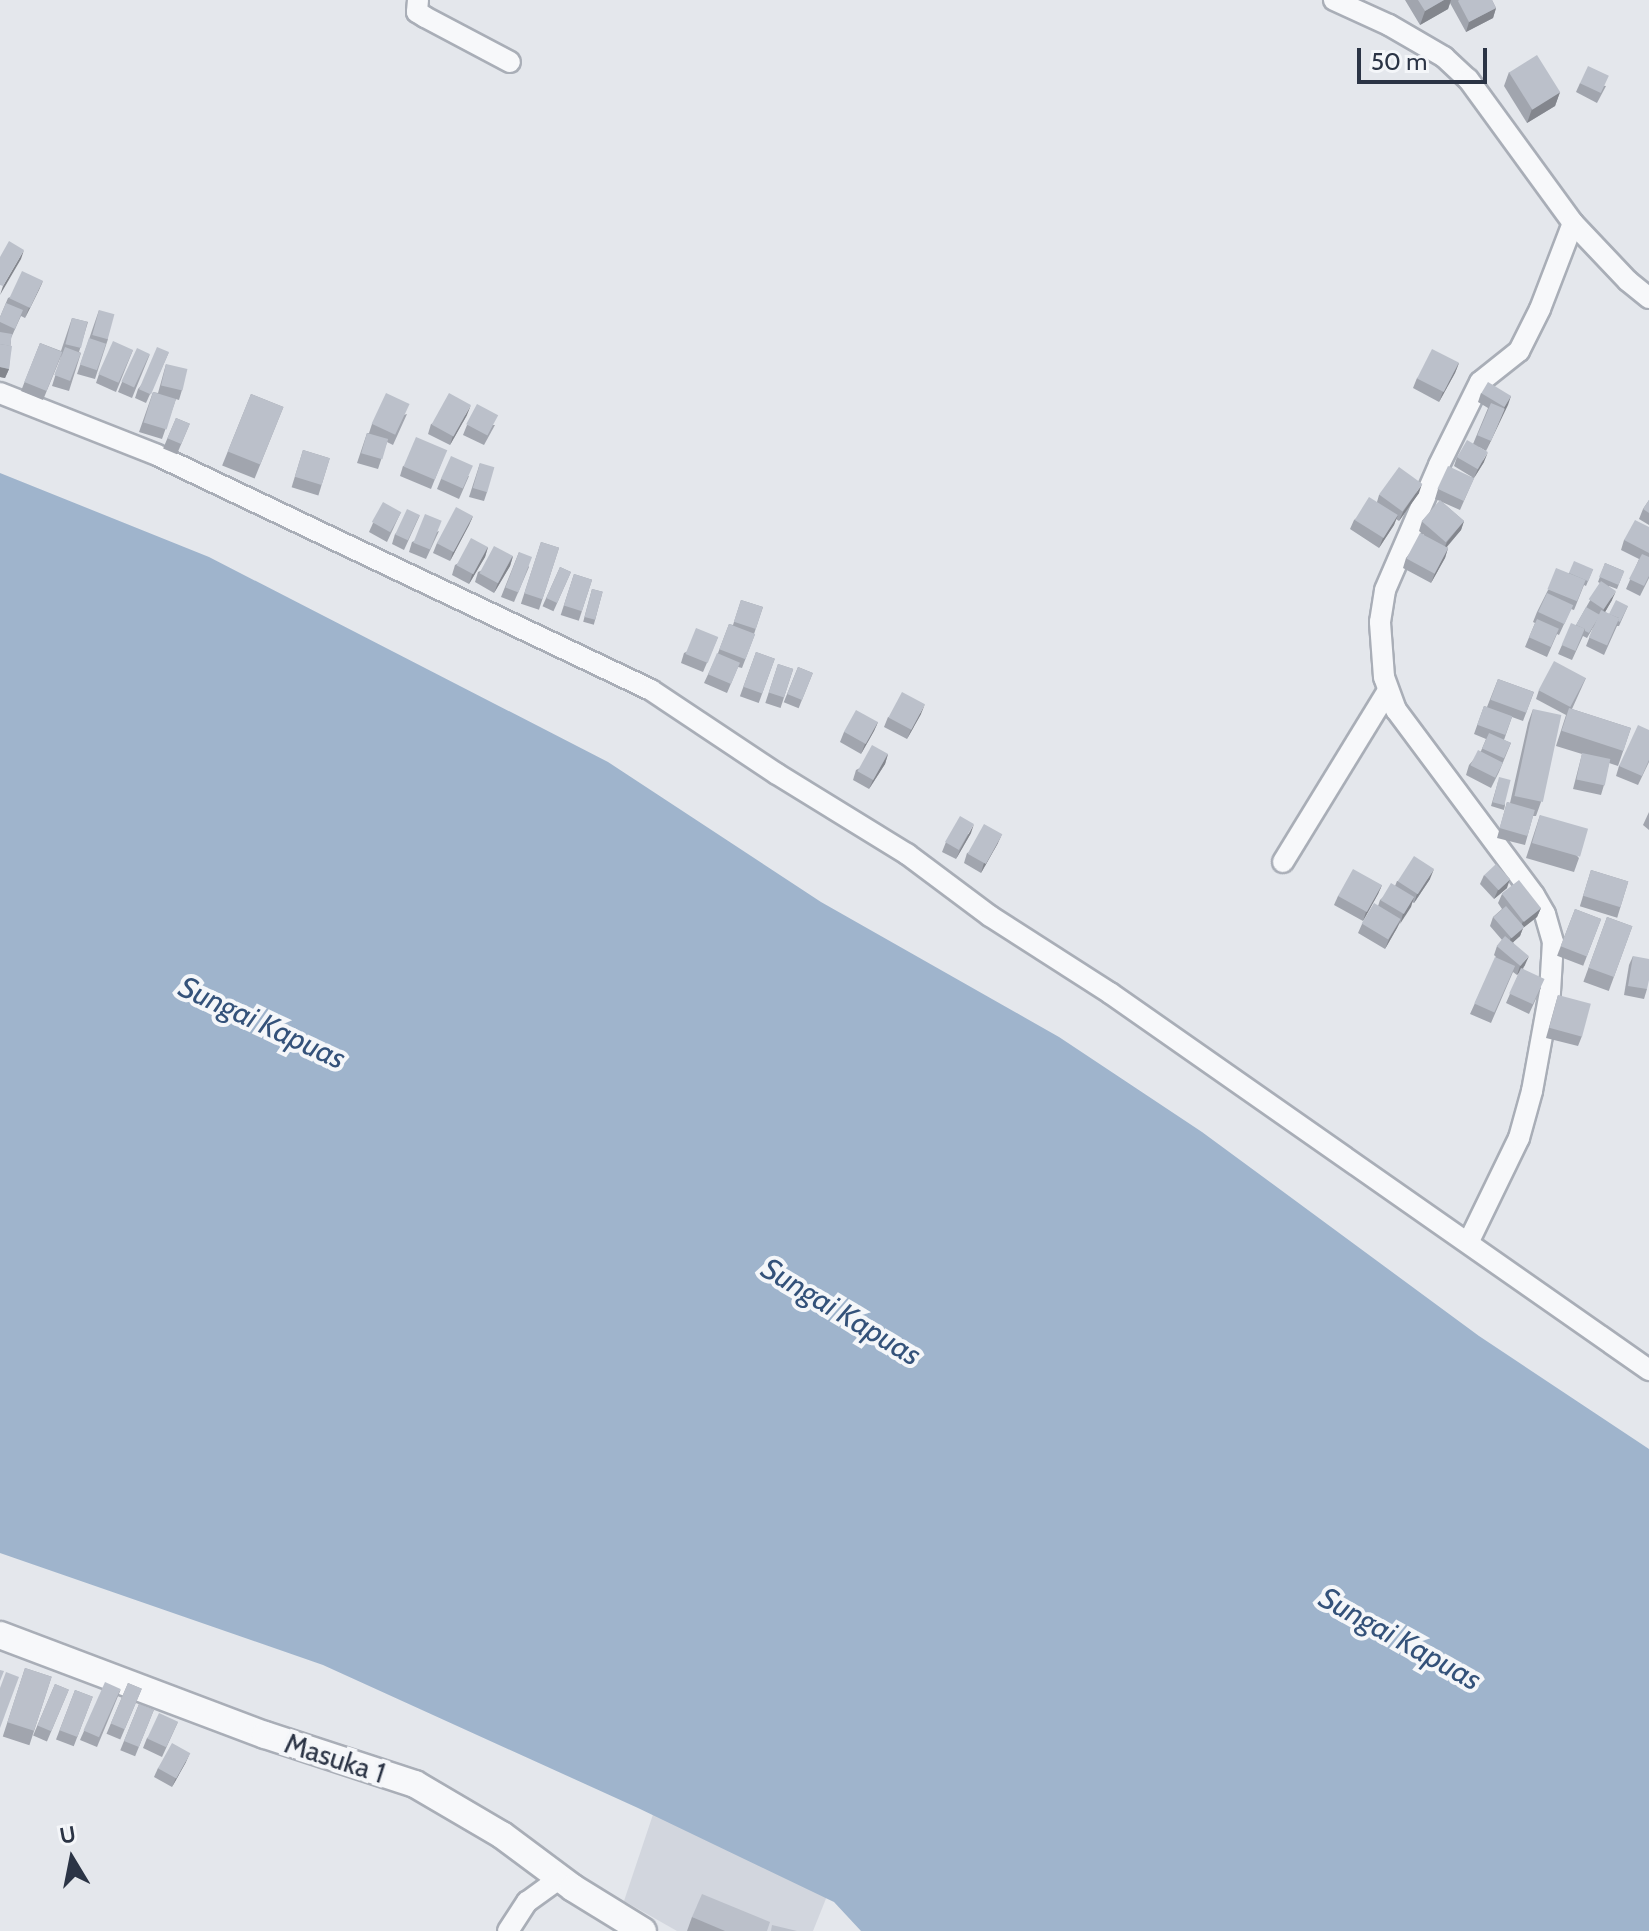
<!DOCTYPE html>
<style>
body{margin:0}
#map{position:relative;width:1649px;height:1931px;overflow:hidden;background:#e4e7ec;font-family:Cabin,sans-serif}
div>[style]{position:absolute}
.built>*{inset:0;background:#d2d6de}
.water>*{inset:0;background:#9fb4cc}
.roads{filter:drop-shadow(2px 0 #a9aeb7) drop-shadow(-2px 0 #a9aeb7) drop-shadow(0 2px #a9aeb7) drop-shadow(0 -2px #a9aeb7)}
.minor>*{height:20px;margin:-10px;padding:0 10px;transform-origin:10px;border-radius:10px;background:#f7f8fa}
.tertiary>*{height:26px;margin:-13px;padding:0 13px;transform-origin:13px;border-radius:13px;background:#f7f8fa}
.wall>*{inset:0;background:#a1a5ae;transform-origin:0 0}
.shaded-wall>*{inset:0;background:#83868d}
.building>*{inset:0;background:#bbc0ca;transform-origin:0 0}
span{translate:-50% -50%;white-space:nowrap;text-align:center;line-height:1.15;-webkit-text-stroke:8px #f4f6f9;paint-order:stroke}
.street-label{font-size:28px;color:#2b3445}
.water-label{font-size:30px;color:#34527a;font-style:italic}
.north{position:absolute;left:32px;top:1819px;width:80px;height:80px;-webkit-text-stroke:6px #f4f6f9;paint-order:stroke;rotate:350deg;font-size:22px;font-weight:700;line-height:32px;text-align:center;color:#2b3445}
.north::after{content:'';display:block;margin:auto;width:28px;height:36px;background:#2b3445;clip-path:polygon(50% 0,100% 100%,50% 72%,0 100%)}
.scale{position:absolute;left:1357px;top:48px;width:130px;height:36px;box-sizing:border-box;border:4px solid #2b3445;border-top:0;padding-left:10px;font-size:24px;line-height:28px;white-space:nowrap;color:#2b3445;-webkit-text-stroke:6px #f4f6f9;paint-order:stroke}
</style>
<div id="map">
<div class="built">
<div style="clip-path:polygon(685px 1719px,870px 1789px,813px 1931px,677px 1931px,624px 1901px)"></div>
</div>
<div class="water">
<div style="clip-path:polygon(0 473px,209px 557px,608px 762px,821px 902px,1059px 1037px,1202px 1132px,1479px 1336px,1649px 1449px,1649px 1931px,861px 1931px,834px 1902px,638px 1808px,323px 1665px,0 1553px)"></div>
</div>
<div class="roads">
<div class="minor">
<div style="left:418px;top:0;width:12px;rotate:95deg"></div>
<div style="left:417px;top:12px;width:9px;rotate:32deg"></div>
<div style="left:425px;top:17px;width:96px;rotate:27.9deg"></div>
<div style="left:1334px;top:0;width:60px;rotate:24.4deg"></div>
<div style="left:1389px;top:25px;width:64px;rotate:30.2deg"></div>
<div style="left:1444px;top:57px;width:33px;rotate:43deg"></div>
<div style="left:1468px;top:79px;width:178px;rotate:53.9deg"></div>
<div style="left:1573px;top:223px;width:80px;rotate:46.5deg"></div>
<div style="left:1628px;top:281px;width:27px;rotate:39deg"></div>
<div style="left:0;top:393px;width:169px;rotate:21.5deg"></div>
<div style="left:157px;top:455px;width:547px;rotate:25.44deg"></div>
<div style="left:651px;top:690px;width:151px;rotate:33.7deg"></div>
<div style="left:777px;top:774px;width:153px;rotate:31.6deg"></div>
<div style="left:907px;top:854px;width:104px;rotate:36.8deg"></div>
<div style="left:990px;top:916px;width:143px;rotate:32.7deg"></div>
<div style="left:1110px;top:993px;width:658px;rotate:34.97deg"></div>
<div style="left:1283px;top:862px;width:199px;rotate:-58.5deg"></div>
<div style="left:1469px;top:1241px;width:114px;rotate:-64.1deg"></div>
<div style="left:1519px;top:1138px;width:49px;rotate:-74.5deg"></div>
<div style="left:1532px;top:1091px;width:101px;rotate:-79.7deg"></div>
<div style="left:1550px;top:992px;width:50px;rotate:-86.6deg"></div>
<div style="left:1553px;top:942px;width:29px;rotate:-106deg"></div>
<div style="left:1545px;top:914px;width:22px;rotate:-120deg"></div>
<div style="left:1534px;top:895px;width:231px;rotate:-126.7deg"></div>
<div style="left:1396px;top:710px;width:35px;rotate:-110deg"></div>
<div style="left:1384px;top:677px;width:55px;rotate:-94.2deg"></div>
<div style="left:1380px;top:622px;width:32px;rotate:-81deg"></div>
<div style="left:1385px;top:590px;width:136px;rotate:-66.6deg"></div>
<div style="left:1439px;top:465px;width:93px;rotate:-63.7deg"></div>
<div style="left:1480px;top:382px;width:50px;rotate:-38.5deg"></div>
<div style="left:1519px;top:351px;width:47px;rotate:-63.4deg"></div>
<div style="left:1540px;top:309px;width:92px;rotate:-69deg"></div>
<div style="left:508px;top:1931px;width:35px;rotate:-57deg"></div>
<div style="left:527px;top:1902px;width:39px;rotate:-36deg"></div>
</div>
<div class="tertiary">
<div style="left:0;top:1635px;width:283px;rotate:20.7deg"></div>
<div style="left:265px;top:1735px;width:158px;rotate:18.1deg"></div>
<div style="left:415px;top:1784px;width:101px;rotate:30.4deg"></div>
<div style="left:502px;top:1835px;width:89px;rotate:36.7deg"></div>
<div style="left:573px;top:1888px;width:82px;rotate:31.6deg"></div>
</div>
</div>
<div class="wall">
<div style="clip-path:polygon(1405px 0,1492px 0,1496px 8px,1493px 18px,1466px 32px,1450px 3px,1448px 9px,1420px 25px)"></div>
<div style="clip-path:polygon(1509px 72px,1560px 92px,1555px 106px,1527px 123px,1504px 86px)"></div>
<div style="clip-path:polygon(1580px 83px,1606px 86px,1597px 103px,1576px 92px)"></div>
<div style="clip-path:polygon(43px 281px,25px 318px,21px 316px,11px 338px,9px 369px,5px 378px,0 377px,0 317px,8px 298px)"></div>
<div style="clip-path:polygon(99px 310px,108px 339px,95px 379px,77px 374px)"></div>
<div style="clip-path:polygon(72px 318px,88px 322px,79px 352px,81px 353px,69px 391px,52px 386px,62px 354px,43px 400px,21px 391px,40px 343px,61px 351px)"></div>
<div style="clip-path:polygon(133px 350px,116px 392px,96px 383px,99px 374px)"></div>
<div style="clip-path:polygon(169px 352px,146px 403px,135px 398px,138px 389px)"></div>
<div style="clip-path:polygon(150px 354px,132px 398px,118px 392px,122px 382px)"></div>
<div style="clip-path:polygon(1459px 363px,1455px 373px,1439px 402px,1413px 388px,1417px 378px)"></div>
<div style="clip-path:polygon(166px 364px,182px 390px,179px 400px,172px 398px,176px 399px,162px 439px,139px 432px,153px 392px,158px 393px)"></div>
<div style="clip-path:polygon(1481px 393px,1511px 396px,1486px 451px,1479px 447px,1484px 462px,1474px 478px,1460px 510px,1442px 502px,1464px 521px,1461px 530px,1447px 547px,1448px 548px,1445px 558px,1431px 583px,1403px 568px,1406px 558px,1424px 535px,1419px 531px,1422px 521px,1440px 501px,1435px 499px,1438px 489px,1472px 477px,1454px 466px,1457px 457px,1473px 444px,1488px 408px,1478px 402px)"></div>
<div style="left:251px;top:394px;width:35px;height:77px;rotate:22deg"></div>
<div style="clip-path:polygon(407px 414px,393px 445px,387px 442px,378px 469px,357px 463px,367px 433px,369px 433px,372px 424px)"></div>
<div style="clip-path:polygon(467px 415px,450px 445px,428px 434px,431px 424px)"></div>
<div style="left:176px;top:418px;width:15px;height:33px;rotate:23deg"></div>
<div style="clip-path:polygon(467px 425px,495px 425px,484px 445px,463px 435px)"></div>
<div style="left:303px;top:450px;width:28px;height:39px;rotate:17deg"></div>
<div style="clip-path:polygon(443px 459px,431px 489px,400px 476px,403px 466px)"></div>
<div style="clip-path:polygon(480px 463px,487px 492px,484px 501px,469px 497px)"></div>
<div style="clip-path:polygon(469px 476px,459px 499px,437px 489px,441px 479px)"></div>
<div style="clip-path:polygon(1419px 493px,1399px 521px,1396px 519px,1394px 525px,1379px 548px,1350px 529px,1354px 520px,1377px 502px,1379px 495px)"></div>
<div style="clip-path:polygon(1649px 500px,1649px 525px,1639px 519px,1643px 509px)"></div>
<div style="clip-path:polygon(401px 512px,387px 542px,369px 532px,373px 523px)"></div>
<div style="clip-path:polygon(420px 515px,404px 550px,392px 544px,395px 534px)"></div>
<div style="clip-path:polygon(473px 516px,469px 525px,450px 561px,433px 553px,437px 543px)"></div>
<div style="clip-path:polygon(1649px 527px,1649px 578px,1640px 596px,1626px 589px,1639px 559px,1621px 550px,1624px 540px)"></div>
<div style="clip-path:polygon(439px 531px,426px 559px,409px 552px,412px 542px)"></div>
<div style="left:541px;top:542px;width:19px;height:65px;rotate:18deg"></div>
<div style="clip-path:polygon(488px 547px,485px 557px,469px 584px,452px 575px,455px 565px)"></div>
<div style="clip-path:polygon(519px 552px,529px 567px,514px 602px,501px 597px)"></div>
<div style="clip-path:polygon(513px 556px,510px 566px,494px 593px,475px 582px,478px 572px)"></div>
<div style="clip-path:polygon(1605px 563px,1624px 571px,1617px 589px,1609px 586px,1612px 600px,1605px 612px,1609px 614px,1628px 606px,1619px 626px,1617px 626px,1604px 655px,1586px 646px,1594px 626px,1587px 638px,1583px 636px,1572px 660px,1558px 654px,1562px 645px,1576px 625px,1600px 583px,1598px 582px)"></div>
<div style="left:560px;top:567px;width:12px;height:43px;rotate:24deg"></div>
<div style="clip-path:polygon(1593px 569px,1586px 586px,1584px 585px,1574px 610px,1571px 609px,1559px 635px,1557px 634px,1547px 657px,1525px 647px,1535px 623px,1533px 622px,1537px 612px,1548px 590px,1569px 573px)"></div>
<div style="left:574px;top:574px;width:19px;height:43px;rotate:18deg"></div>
<div style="left:592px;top:589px;width:11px;height:34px;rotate:15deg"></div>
<div style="clip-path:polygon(741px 600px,763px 607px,754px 634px,755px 634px,742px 668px,738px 667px,727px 693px,704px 683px,718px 653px,729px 624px,733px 625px)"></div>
<div style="clip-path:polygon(718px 637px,703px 672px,681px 663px,684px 653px)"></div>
<div style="left:756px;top:652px;width:20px;height:47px;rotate:20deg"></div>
<div style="left:778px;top:664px;width:16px;height:41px;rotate:18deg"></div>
<div style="left:798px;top:667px;width:16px;height:38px;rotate:22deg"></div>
<div style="clip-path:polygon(1586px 678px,1572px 709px,1631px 728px,1618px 766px,1609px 763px,1604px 785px,1601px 795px,1573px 789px,1582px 754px,1556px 746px,1566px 715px,1536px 699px,1539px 690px)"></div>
<div style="clip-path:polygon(1498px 679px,1534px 692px,1523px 721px,1512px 717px,1504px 740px,1511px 743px,1499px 772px,1491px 788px,1466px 775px,1469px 765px,1481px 751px,1486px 739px,1474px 734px,1484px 706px,1487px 707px)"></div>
<div style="clip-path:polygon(1533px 709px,1541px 802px,1536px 816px,1533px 816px,1525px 845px,1497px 838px,1507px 802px,1510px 803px,1528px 723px)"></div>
<div style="clip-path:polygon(921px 714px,907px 739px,884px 727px,888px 717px)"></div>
<div style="clip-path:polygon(878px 722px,874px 731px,861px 754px,840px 742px,844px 732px)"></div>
<div style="clip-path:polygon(1649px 730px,1649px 762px,1638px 785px,1616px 776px,1619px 766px)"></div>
<div style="clip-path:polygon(888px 754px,885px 764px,869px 789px,853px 780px,856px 770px)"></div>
<div style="clip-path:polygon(1498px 782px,1505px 805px,1504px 810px,1491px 806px)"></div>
<div style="clip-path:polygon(1649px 812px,1649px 830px,1643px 825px)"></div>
<div style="clip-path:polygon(1540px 815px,1579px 858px,1574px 872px,1526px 858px)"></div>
<div style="clip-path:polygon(971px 833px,956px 859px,942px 852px,946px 842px)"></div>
<div style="clip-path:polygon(998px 843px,981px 873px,964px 863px,967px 853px)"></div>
<div style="left:1591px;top:870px;width:39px;height:38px;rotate:17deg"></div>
<div style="clip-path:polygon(1484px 875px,1507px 888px,1494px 899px,1480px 884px)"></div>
<div style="clip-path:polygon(1430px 879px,1414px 903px,1412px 902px,1385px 949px,1358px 933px,1362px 924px,1378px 906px,1380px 900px,1395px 886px,1397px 881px)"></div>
<div style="clip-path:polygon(1382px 885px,1378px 894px,1363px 921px,1334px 905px,1338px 896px)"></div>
<div style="clip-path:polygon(1502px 894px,1541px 908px,1537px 917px,1523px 928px,1520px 936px,1513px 942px,1525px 965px,1523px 969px,1541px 988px,1529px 1014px,1506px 1003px,1519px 973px,1517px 975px,1513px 972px,1491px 1023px,1470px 1014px,1496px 957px,1494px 955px,1497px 946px,1502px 940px,1490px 926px,1493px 917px,1502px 909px,1498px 903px)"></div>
<div style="left:1575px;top:909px;width:28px;height:50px;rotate:21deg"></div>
<div style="left:1607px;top:917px;width:27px;height:69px;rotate:20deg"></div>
<div style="clip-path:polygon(1633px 956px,1647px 989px,1644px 999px,1624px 995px,1629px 965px)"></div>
<div style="clip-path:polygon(1558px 995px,1582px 1036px,1578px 1046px,1546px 1038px)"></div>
<div style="left:25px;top:1668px;width:28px;height:72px;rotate:18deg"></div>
<div style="left:128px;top:1683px;width:15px;height:55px;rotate:23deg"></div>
<div style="left:55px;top:1684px;width:15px;height:56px;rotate:23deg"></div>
<div style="clip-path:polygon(121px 1689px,97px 1747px,80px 1740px,84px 1731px)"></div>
<div style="left:75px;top:1690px;width:19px;height:53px;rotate:21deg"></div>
<div style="left:139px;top:1704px;width:16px;height:50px;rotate:22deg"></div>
<div style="clip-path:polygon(178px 1722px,162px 1757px,143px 1748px,147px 1738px)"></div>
<div style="clip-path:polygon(186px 1762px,172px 1787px,154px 1777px,158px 1768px)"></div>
<div style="clip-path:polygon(692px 1917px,767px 1931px,687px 1931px)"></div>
</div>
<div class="shaded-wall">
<div style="clip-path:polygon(1444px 0,1451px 0,1448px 9px,1420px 25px,1425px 11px)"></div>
<div style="clip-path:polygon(1496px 8px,1493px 18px,1466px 32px,1469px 22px)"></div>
<div style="clip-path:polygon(1560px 92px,1555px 106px,1527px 123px,1532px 109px)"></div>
<div style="clip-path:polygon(24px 250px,21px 259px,0 295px,3px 286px)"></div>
<div style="clip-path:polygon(43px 281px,39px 290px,25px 318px,29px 308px)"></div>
<div style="clip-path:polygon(1459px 363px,1455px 373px,1439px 402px,1443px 392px)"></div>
<div style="clip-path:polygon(0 367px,9px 369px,5px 378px,0 377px)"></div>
<div style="clip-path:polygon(1511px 396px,1508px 405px,1486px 451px,1505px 406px)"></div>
<div style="clip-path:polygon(471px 405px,467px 415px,450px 445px,453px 436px)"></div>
<div style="clip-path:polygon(1488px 452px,1484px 462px,1474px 478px,1478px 469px)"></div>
<div style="clip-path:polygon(1422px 484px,1419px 493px,1399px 521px,1403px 512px)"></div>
<div style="clip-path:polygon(1398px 515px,1394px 525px,1379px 548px,1383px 538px)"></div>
<div style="clip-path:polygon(473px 516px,469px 525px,450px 561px,453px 552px)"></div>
<div style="clip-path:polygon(1464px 521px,1461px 530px,1443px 551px,1447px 542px)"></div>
<div style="clip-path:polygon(488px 547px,485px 557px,469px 584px,472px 575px)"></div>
<div style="clip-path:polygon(1448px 548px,1445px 558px,1431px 583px,1435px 573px)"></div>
<div style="clip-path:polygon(513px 556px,510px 566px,494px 593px,498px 583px)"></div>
<div style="clip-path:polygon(1616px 591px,1612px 600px,1601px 619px,1604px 609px)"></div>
<div style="clip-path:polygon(925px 704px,921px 714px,907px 739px,911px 730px)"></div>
<div style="clip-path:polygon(878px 722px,874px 731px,861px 754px,865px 744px)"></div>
<div style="clip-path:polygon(888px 754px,885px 764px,869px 789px,873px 780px)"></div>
<div style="clip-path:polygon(974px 824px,971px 833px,956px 859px,960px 850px)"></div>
<div style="clip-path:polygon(1002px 834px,998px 843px,981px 873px,984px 863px)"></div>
<div style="clip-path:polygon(1434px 869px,1430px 879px,1414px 903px,1417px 894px)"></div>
<div style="clip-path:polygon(1510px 879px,1507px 888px,1494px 899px,1498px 890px)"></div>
<div style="clip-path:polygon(1382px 885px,1378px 894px,1363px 921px,1366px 912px)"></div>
<div style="clip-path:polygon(1414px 897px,1411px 907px,1400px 924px,1403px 914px)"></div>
<div style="clip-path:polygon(1541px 908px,1537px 917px,1523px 928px,1520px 936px,1508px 947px,1511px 937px,1520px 930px,1523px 921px)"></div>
<div style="clip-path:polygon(1401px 919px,1397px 928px,1385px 949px,1389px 939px)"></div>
<div style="clip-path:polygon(1529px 956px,1525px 965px,1517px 975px,1520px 966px)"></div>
<div style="clip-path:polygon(190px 1753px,186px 1762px,172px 1787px,176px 1778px)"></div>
</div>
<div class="building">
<div style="clip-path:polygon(1418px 0,1444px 0,1425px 11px)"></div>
<div style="clip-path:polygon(1459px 0,1492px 0,1496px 8px,1469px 22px,1458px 1px)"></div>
<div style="left:1537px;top:55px;width:44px;height:33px;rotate:58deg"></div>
<div style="left:1588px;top:66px;width:23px;height:19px;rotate:25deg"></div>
<div style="clip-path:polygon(9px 241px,24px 250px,3px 286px,0 285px,0 257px)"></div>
<div style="left:22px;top:271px;width:23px;height:30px;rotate:25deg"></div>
<div style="clip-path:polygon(6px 303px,23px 310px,15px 329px,0 322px,0 317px)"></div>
<div style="left:99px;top:310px;width:16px;height:26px;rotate:15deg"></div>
<div style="left:72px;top:318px;width:16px;height:27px;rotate:14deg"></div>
<div style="clip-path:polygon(0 332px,12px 334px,10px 346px,0 344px)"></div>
<div style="left:89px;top:338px;width:18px;height:28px;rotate:19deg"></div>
<div style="left:113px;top:341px;width:22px;height:36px;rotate:24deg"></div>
<div style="left:40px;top:343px;width:24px;height:42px;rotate:22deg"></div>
<div style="clip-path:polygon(0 344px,12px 346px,9px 369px,0 367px)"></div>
<div style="left:65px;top:347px;width:17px;height:30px;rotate:21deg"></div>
<div style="left:157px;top:347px;width:13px;height:46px;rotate:23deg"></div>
<div style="left:137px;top:348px;width:14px;height:37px;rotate:25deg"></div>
<div style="left:1432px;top:349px;width:30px;height:33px;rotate:27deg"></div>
<div style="left:166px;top:364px;width:22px;height:22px;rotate:13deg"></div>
<div style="left:1488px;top:382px;width:27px;height:13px;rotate:31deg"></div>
<div style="left:153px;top:392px;width:24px;height:32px;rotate:17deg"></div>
<div style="left:386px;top:393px;width:26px;height:34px;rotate:25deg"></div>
<div style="left:449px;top:393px;width:25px;height:36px;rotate:29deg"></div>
<div style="left:251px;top:394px;width:35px;height:62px;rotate:22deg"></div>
<div style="left:1491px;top:403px;width:15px;height:35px;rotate:23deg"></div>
<div style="left:477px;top:404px;width:24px;height:23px;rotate:28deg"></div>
<div style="left:176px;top:418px;width:15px;height:22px;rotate:23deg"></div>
<div style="left:367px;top:433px;width:22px;height:21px;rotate:16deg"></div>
<div style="left:416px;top:437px;width:34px;height:32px;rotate:23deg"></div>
<div style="left:1467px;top:440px;width:24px;height:20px;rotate:30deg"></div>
<div style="left:303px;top:450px;width:28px;height:28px;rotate:17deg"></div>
<div style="left:451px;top:456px;width:24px;height:25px;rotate:24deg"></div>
<div style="left:480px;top:463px;width:15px;height:26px;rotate:16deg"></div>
<div style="left:1448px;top:466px;width:29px;height:25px;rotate:25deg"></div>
<div style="left:1399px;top:467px;width:29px;height:34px;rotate:36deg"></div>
<div style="left:1369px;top:497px;width:34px;height:27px;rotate:32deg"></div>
<div style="left:1440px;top:500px;width:32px;height:28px;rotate:41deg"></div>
<div style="clip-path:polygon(1649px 500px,1649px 513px,1643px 509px)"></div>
<div style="left:383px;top:502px;width:21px;height:23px;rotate:29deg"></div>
<div style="left:456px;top:507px;width:19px;height:41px;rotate:28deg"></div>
<div style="left:407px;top:509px;width:14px;height:28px;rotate:25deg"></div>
<div style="left:425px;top:514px;width:18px;height:31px;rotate:22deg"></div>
<div style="clip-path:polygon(1635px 520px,1649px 527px,1649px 553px,1624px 540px)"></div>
<div style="left:1420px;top:533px;width:32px;height:29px;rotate:28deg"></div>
<div style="left:471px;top:538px;width:19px;height:31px;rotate:28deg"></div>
<div style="left:541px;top:542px;width:19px;height:54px;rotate:18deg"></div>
<div style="left:494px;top:546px;width:21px;height:31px;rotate:28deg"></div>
<div style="left:519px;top:552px;width:14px;height:38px;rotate:21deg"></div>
<div style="clip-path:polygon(1642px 554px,1649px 557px,1649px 576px,1644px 586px,1629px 579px)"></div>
<div style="left:1574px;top:561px;width:21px;height:13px;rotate:23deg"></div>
<div style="left:1605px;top:563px;width:21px;height:15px;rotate:23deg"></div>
<div style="left:560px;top:567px;width:12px;height:34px;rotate:24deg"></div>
<div style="left:1556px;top:568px;width:32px;height:23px;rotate:22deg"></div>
<div style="left:574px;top:574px;width:19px;height:33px;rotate:18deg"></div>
<div style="left:1601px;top:581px;width:18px;height:22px;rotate:34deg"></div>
<div style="left:592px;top:589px;width:11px;height:29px;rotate:15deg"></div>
<div style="left:1547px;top:593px;width:29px;height:21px;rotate:25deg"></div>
<div style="left:741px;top:600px;width:23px;height:23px;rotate:18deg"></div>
<div style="clip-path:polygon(1616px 600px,1628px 606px,1620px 622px,1618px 621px,1619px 618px,1609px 614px)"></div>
<div style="clip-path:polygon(1586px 607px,1600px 615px,1589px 633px,1585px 631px,1585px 629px,1576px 625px)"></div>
<div style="left:1601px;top:610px;width:20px;height:30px;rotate:24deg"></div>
<div style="left:1537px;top:619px;width:24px;height:20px;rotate:24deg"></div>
<div style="left:1571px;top:623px;width:15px;height:24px;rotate:23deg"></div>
<div style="left:729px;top:624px;width:28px;height:27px;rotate:21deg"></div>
<div style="left:696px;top:628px;width:24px;height:28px;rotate:22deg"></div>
<div style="left:756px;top:652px;width:20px;height:37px;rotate:20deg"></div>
<div style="left:717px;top:653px;width:25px;height:23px;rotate:23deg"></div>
<div style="left:1554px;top:661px;width:36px;height:33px;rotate:28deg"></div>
<div style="left:778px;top:664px;width:16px;height:30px;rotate:18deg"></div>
<div style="left:798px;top:667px;width:16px;height:29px;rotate:22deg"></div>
<div style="left:1498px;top:679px;width:38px;height:22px;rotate:20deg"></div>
<div style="left:902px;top:692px;width:26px;height:29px;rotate:28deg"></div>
<div style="left:1484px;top:706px;width:30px;height:20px;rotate:20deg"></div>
<div style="left:1569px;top:708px;width:65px;height:24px;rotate:18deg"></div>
<div style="left:1533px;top:709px;width:29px;height:89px;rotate:12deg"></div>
<div style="left:856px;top:710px;width:25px;height:25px;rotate:29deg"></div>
<div style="clip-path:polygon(1638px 725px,1649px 730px,1649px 760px,1642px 776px,1619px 766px)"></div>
<div style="left:1489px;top:733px;width:24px;height:17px;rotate:24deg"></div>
<div style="left:872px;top:745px;width:18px;height:30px;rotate:29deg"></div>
<div style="left:1478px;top:750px;width:28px;height:17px;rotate:27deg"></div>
<div style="left:1582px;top:753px;width:29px;height:27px;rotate:12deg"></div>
<div style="left:1499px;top:777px;width:12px;height:26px;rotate:14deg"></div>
<div style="left:1507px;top:802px;width:29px;height:27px;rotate:16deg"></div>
<div style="left:1540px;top:815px;width:50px;height:29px;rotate:16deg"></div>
<div style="left:960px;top:816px;width:16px;height:30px;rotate:30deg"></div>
<div style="left:984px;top:824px;width:21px;height:34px;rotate:29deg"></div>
<div style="left:1414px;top:856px;width:24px;height:30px;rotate:33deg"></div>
<div style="left:1496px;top:864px;width:21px;height:16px;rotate:47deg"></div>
<div style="left:1353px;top:869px;width:33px;height:31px;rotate:29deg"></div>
<div style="left:1591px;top:870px;width:39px;height:27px;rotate:17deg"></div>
<div style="left:1519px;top:880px;width:36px;height:22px;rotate:52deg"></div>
<div style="left:1391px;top:883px;width:27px;height:20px;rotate:31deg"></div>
<div style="left:1374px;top:903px;width:31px;height:24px;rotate:31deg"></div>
<div style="left:1506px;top:906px;width:28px;height:17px;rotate:49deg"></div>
<div style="left:1575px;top:909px;width:28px;height:40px;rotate:21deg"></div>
<div style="left:1607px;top:917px;width:27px;height:54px;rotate:20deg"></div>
<div style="left:1505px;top:936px;width:31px;height:13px;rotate:40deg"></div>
<div style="clip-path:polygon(1633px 956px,1649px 959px,1649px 980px,1647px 989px,1628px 986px)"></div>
<div style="left:1495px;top:957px;width:22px;height:51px;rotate:24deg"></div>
<div style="left:1521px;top:968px;width:26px;height:28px;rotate:25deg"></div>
<div style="left:1558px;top:995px;width:34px;height:34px;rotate:15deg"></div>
<div style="left:25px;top:1668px;width:28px;height:57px;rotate:18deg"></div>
<div style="clip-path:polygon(0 1670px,4px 1671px,0 1681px)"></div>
<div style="clip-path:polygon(6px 1672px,19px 1677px,0 1728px,0 1688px)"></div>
<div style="left:105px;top:1682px;width:17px;height:53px;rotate:24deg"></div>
<div style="left:128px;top:1683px;width:15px;height:44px;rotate:23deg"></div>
<div style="left:55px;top:1684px;width:15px;height:45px;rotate:23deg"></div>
<div style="left:75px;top:1690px;width:19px;height:43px;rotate:21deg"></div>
<div style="left:139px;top:1704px;width:16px;height:40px;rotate:22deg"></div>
<div style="left:159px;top:1713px;width:21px;height:28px;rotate:25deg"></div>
<div style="left:172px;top:1743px;width:21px;height:29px;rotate:29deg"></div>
<div style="clip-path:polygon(702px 1894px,770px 1922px,767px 1931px,725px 1931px,692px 1917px)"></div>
<div style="clip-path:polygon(772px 1925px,797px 1931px,771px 1931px)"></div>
</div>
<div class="street-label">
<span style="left:335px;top:1758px;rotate:18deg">Masuka 1</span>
</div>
<div class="water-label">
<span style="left:262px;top:1023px;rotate:25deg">Sungai Kapuas</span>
<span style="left:841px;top:1312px;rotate:31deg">Sungai Kapuas</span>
<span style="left:1400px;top:1639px;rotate:29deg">Sungai Kapuas</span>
</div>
<div class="north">U</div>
<div class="scale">50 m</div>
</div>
